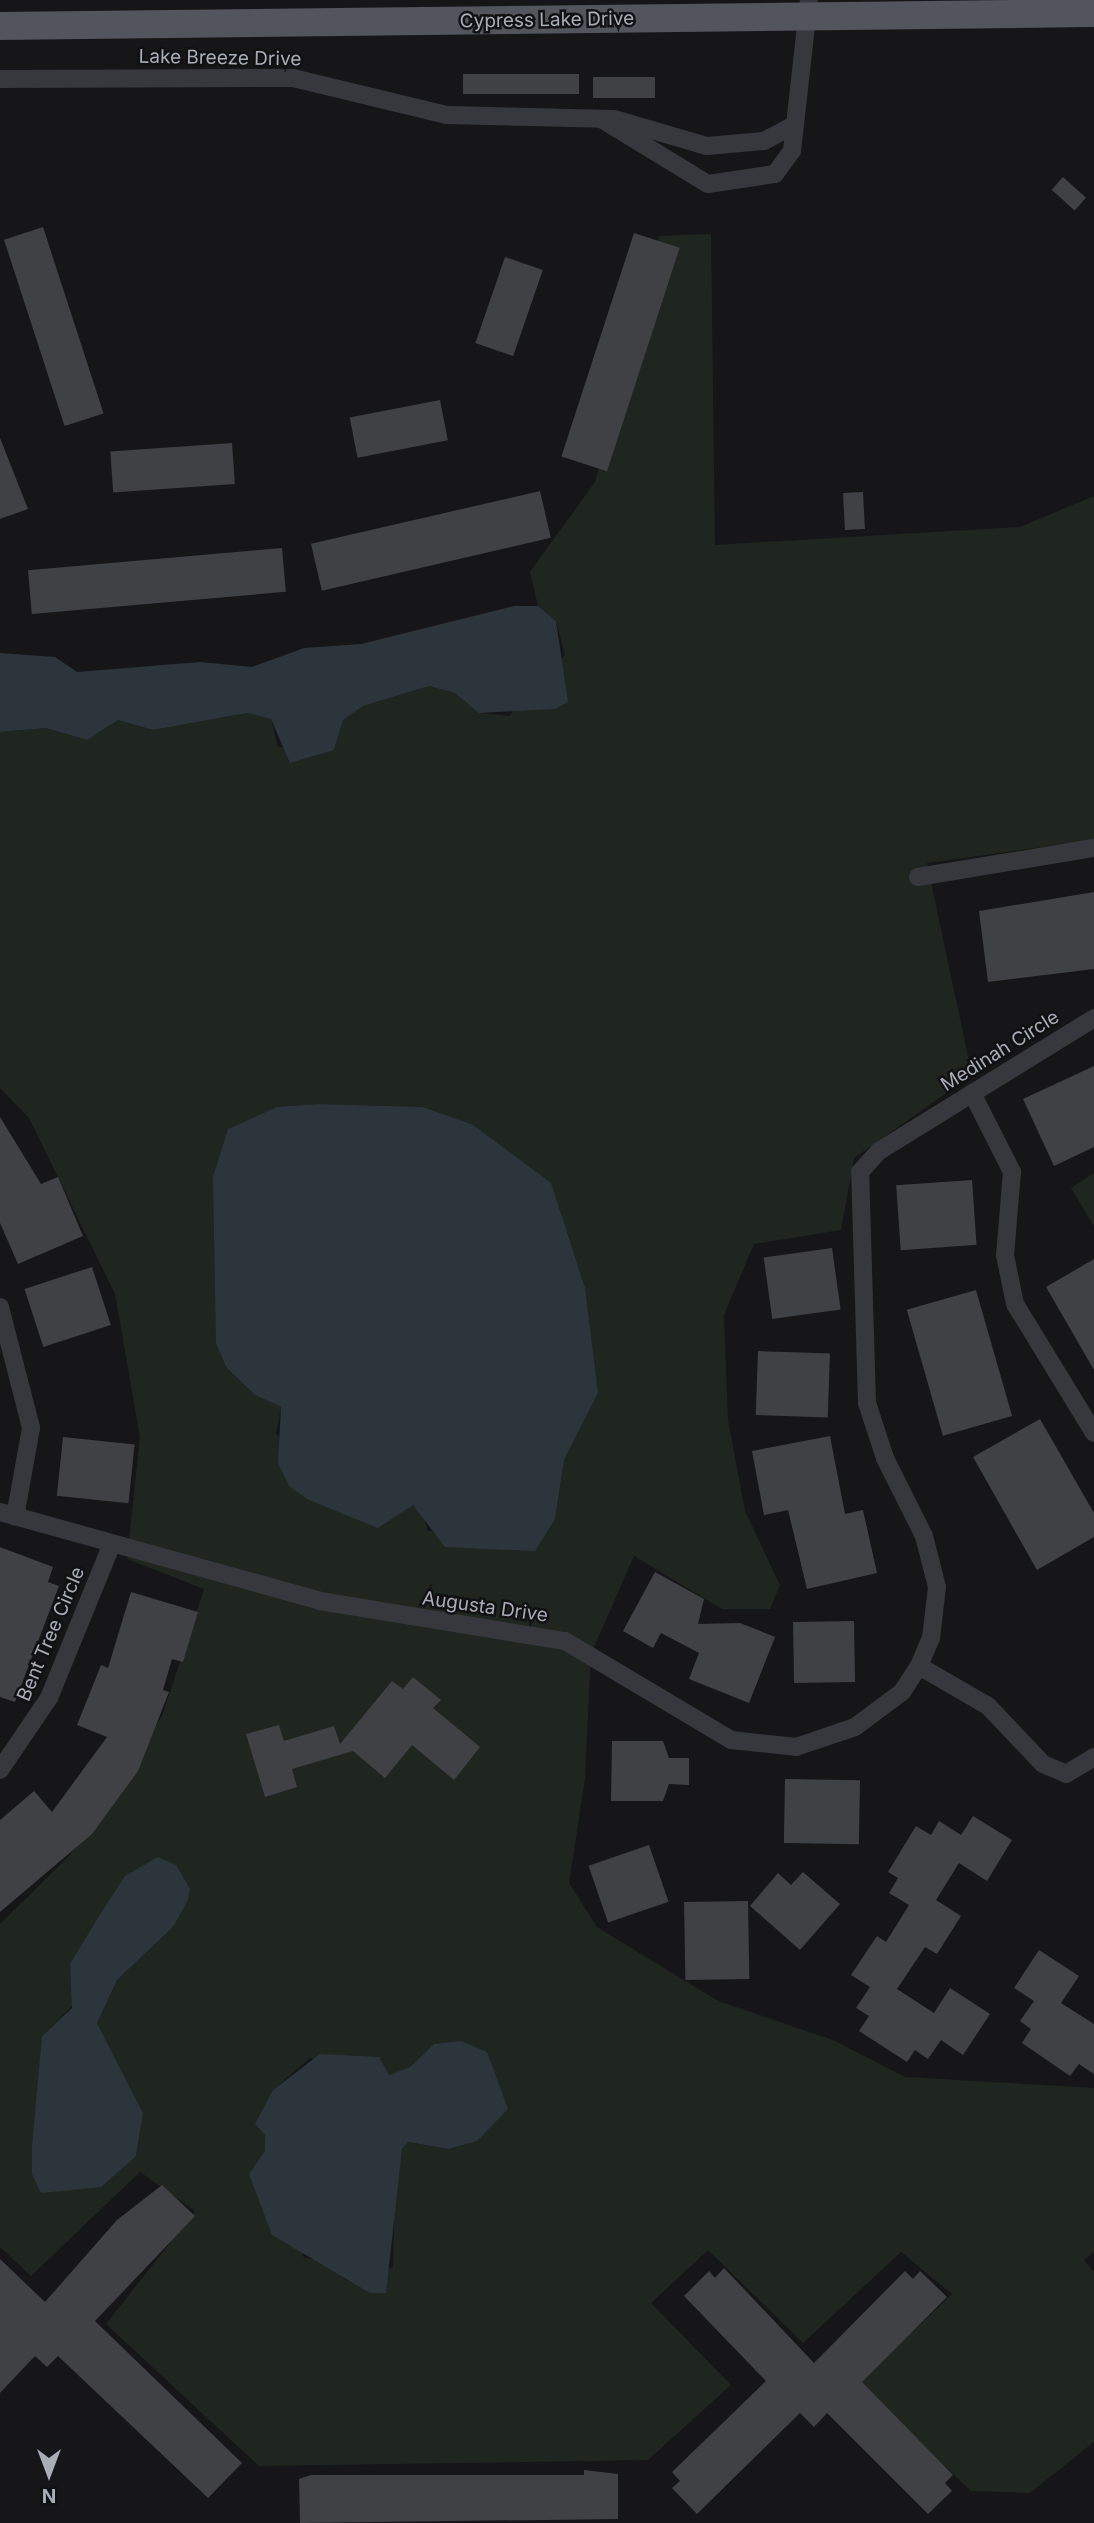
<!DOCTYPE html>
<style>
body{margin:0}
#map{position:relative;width:1094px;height:2523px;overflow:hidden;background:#161618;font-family:Inter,sans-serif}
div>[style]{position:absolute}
.green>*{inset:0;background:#1e261f}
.water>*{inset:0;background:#2c353c}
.building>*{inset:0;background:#404145;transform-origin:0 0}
.minor>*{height:18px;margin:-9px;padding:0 9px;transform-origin:9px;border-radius:9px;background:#37383d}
.primary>*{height:28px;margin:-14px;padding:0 14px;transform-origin:14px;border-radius:14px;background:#53555c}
span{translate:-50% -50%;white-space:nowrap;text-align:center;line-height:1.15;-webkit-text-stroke:5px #111113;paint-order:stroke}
.street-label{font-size:19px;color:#a8adb8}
.north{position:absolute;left:14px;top:2439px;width:70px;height:70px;-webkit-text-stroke:5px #111113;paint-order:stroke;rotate:180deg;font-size:19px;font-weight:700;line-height:28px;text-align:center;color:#a8adb8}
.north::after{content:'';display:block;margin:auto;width:24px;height:32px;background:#a8adb8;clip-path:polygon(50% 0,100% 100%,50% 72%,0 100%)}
</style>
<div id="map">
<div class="green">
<div style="clip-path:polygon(evenodd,711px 234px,715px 545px,1020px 527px,1094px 496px,1094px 840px,927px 863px,972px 1075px,854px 1158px,841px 1230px,754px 1244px,724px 1315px,728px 1420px,745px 1511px,780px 1585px,770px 1609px,722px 1609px,634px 1556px,591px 1654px,585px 1779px,569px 1883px,597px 1927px,718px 2001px,833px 2040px,905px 2077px,1094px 2088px,1094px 2252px,1084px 2260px,1094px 2272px,1094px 2442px,1030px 2493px,971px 2491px,858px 2384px,952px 2294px,901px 2252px,803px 2343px,708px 2250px,651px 2303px,731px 2385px,648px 2460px,259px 2466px,106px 2324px,195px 2211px,140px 2172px,31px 2276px,0 2247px,0 1924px,71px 1854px,162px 1716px,204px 1589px,127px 1559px,140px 1437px,115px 1294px,29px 1118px,0 1088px,0 732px,46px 728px,87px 740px,118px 720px,153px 730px,247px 713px,271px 719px,278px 747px,334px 750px,343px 720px,363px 706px,429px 686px,455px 693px,480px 713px,509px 716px,565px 655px,556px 621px,538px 606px,530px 572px,595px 482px,659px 236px,711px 234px,318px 1104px,423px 1107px,598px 1393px,564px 1460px,555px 1519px,428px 1531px,422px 1511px,413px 1505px,394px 1513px,276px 1434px,281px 1407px,255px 1395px,226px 1367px,216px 1343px,228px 1129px,278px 1107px,318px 1104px,711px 234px,190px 1889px,173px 1927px,117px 1980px,97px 2023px,143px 2113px,136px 2156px,32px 2174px,42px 2036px,190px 1889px,711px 234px,434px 2044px,448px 2149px,408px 2142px,402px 2149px,395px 2167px,393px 2267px,347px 2281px,326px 2261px,304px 2258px,265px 2151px,273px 2090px,310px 2058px,389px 2075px,410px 2067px,434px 2044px)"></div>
<div style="clip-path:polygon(1094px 1173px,1094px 1226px,1071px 1188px)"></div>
</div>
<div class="water">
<div style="clip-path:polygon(514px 606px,538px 606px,556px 621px,568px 702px,555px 709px,479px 713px,455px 693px,429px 686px,363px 706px,343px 720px,334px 750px,290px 763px,271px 719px,247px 713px,153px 730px,118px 720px,87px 740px,46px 728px,0 732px,0 653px,55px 657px,77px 672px,200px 662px,252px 667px,304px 648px,361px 644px)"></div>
<div style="clip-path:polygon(318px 1104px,423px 1107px,473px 1125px,551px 1183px,585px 1288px,598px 1393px,564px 1460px,555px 1519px,535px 1551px,445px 1547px,413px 1505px,378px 1528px,309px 1500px,289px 1486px,278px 1463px,281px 1407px,255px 1395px,226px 1367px,216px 1343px,213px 1177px,228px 1129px,277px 1107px)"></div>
<div style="clip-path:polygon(158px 1857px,176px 1865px,190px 1889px,188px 1900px,173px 1927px,117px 1980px,97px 2023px,143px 2113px,136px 2156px,101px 2187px,41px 2193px,32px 2174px,32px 2146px,42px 2036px,72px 2008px,70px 1964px,101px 1913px,125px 1876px)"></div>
<div style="clip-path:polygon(461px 2041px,487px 2052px,508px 2109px,477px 2141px,448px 2149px,408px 2142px,402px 2149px,386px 2293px,370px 2293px,272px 2235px,249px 2174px,265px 2151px,265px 2135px,255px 2124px,273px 2090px,320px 2054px,379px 2057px,389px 2075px,410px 2067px,434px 2044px)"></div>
</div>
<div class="building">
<div style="left:579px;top:74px;width:20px;height:116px;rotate:90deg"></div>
<div style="left:655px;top:77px;width:21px;height:62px;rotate:90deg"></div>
<div style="left:1063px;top:177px;width:31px;height:17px;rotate:42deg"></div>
<div style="left:43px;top:227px;width:196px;height:41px;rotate:72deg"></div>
<div style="left:634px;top:233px;width:48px;height:235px;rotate:18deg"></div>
<div style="left:505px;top:257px;width:40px;height:91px;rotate:19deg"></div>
<div style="left:440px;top:400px;width:41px;height:92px;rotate:79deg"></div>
<div style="clip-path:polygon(0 438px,28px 509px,0 519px)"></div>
<div style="left:232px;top:443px;width:41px;height:122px;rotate:86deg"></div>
<div style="left:540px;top:491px;width:48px;height:235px;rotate:77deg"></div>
<div style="left:863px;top:492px;width:37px;height:20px;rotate:87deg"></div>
<div style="left:282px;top:548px;width:44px;height:255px;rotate:85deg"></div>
<div style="clip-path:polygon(1094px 892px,1094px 969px,988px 982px,979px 911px)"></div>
<div style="clip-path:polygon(1094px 1066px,1094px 1147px,1054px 1166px,1023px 1099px)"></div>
<div style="clip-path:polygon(0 1117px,41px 1184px,58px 1177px,83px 1236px,18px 1264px,0 1223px)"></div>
<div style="left:972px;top:1180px;width:65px;height:76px;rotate:86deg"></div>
<div style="left:832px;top:1248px;width:62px;height:69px;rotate:82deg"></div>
<div style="clip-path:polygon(1094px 1259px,1094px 1370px,1046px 1287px)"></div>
<div style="left:92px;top:1267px;width:61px;height:71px;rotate:72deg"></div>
<div style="left:976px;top:1290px;width:131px;height:72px;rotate:74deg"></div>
<div style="left:758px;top:1351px;width:72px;height:64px;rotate:2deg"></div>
<div style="clip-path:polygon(1040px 1419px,1094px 1513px,1094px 1537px,1037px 1570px,973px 1457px)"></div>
<div style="clip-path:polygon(830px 1436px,845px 1514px,863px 1510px,877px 1573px,807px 1589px,788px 1510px,764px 1515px,752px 1451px)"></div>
<div style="left:63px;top:1437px;width:72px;height:59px;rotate:6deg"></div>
<div style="clip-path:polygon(0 1547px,53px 1567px,48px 1582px,59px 1586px,15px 1702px,0 1697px)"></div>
<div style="clip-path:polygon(655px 1572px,704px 1599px,698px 1624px,740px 1623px,775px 1637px,749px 1703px,689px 1679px,699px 1653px,661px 1633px,653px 1648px,623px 1631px)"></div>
<div style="clip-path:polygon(131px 1592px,198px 1612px,183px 1662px,172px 1659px,163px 1690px,169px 1692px,138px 1771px,92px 1834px,0 1912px,0 1820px,34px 1791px,52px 1812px,107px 1737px,77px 1725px,101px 1665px,108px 1668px)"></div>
<div style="left:854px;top:1621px;width:61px;height:61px;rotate:89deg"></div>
<div style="clip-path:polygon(413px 1677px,441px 1700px,433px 1708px,480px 1747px,454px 1780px,412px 1745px,385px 1778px,353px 1751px,292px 1769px,297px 1787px,265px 1797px,246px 1734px,279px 1725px,284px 1741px,334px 1726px,340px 1744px,392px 1681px,403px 1689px)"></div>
<div style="clip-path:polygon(612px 1741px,663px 1741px,669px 1758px,689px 1758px,689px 1785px,669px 1784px,663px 1801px,611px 1801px)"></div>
<div style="left:785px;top:1779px;width:75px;height:64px;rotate:1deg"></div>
<div style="clip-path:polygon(973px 1816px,1012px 1840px,987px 1881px,959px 1863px,936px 1900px,961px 1916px,937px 1954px,925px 1947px,897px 1989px,934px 2013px,950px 1988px,990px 2014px,963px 2055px,941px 2040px,928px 2059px,915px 2050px,907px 2062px,859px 2031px,869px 2016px,856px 2008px,870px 1987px,851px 1975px,877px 1936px,886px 1942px,909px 1905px,889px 1893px,898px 1878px,888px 1872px,916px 1826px,931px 1835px,939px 1821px,961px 1835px)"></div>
<div style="left:649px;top:1845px;width:60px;height:64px;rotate:71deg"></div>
<div style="clip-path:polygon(803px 1872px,840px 1904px,800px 1950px,750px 1906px,778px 1873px,791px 1885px)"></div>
<div style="left:748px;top:1901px;width:78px;height:64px;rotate:89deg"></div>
<div style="clip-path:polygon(1039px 1950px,1079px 1976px,1061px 2003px,1094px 2024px,1094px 2074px,1079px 2064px,1070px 2076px,1022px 2043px,1031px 2029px,1020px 2021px,1034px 2001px,1014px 1988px)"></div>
<div style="clip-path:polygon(162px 2185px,195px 2216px,95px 2321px,242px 2463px,208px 2498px,58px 2356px,47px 2367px,35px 2356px,0 2393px,0 2259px,45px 2302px,117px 2220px)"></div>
<div style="clip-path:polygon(724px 2268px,814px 2363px,905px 2271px,913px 2279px,920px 2271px,947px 2297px,862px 2382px,953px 2475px,945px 2483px,952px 2491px,928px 2514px,827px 2413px,814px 2427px,800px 2413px,697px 2514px,672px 2488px,680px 2481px,672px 2472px,766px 2381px,684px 2296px,709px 2271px,715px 2278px)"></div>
<div style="clip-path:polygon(584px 2470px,618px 2474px,618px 2519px,300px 2523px,299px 2479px,311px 2475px,584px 2475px)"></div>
</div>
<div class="minor">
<div style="left:0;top:79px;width:293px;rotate:-0.2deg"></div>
<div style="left:293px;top:78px;width:158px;rotate:13.5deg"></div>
<div style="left:447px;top:115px;width:167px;rotate:1.4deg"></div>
<div style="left:614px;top:119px;width:97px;rotate:16.2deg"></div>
<div style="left:707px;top:146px;width:57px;rotate:-5deg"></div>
<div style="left:764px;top:141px;width:30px;rotate:-28deg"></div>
<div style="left:603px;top:120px;width:123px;rotate:31.4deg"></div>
<div style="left:708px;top:184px;width:68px;rotate:-8.5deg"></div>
<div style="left:775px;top:174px;width:29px;rotate:-54deg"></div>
<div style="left:792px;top:151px;width:152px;rotate:-83.6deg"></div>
<div style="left:918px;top:877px;width:178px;rotate:-9.4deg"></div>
<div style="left:972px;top:1093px;width:89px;rotate:63.1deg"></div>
<div style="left:1012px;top:1172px;width:83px;rotate:94.8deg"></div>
<div style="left:1005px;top:1255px;width:50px;rotate:78.5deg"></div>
<div style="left:1015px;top:1304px;width:151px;rotate:58.5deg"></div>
<div style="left:0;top:1307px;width:125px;rotate:75.6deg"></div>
<div style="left:31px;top:1428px;width:90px;rotate:100.2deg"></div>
<div style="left:0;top:1512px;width:332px;rotate:15.5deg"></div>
<div style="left:320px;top:1601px;width:248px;rotate:9.3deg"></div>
<div style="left:565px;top:1641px;width:193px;rotate:30.8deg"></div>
<div style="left:731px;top:1740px;width:65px;rotate:6.1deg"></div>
<div style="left:796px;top:1747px;width:62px;rotate:-18.7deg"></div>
<div style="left:855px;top:1727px;width:59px;rotate:-36.7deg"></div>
<div style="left:902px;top:1692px;width:31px;rotate:-57deg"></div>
<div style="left:919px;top:1666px;width:30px;rotate:-67deg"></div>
<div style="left:931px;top:1638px;width:51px;rotate:-83.3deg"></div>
<div style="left:937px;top:1587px;width:53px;rotate:-104.3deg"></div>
<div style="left:924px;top:1536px;width:87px;rotate:-116.6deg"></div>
<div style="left:885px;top:1458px;width:58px;rotate:-108.1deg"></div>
<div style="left:867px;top:1403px;width:231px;rotate:-91.7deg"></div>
<div style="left:860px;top:1172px;width:28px;rotate:-48deg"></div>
<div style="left:879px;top:1151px;width:253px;rotate:-31.7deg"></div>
<div style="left:919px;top:1666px;width:80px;rotate:30.1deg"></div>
<div style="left:988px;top:1706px;width:80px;rotate:46.5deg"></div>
<div style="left:1043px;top:1764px;width:25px;rotate:23deg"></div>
<div style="left:1066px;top:1774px;width:33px;rotate:-31deg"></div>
<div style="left:0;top:1770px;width:87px;rotate:-55.8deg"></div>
<div style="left:49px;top:1698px;width:164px;rotate:-67.8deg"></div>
</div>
<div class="primary">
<div style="left:0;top:26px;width:1094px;rotate:-0.68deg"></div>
</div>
<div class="street-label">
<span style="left:547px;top:20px;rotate:-1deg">Cypress Lake Drive</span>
<span style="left:220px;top:58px;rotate:1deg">Lake Breeze Drive</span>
<span style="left:1000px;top:1051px;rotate:-32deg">Medinah Circle</span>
<span style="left:485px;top:1607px;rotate:8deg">Augusta Drive</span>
<span style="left:51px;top:1634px;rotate:-67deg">Bent Tree Circle</span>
</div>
<div class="north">N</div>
</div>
